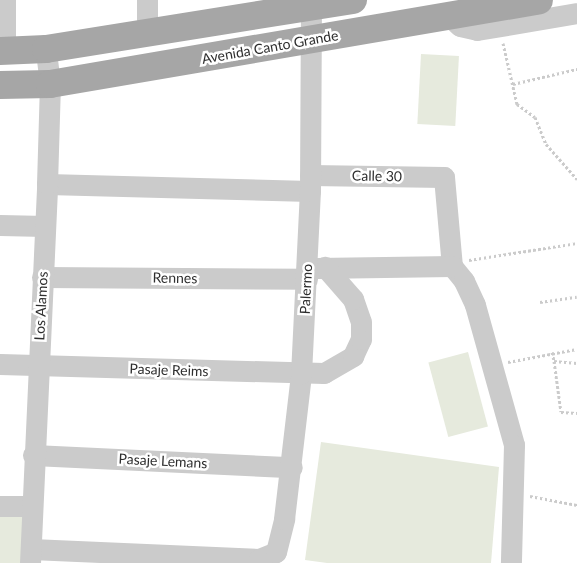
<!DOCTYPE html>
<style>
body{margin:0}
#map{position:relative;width:577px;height:563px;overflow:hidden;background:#fff;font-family:Lato,sans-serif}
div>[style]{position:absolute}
.green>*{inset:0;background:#e6eadd;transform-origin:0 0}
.path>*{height:3px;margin-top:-1.5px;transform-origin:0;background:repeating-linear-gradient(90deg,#cbcbcb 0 2.5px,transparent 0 5px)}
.minor>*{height:21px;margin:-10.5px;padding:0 10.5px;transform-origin:10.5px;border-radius:10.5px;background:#cbcbcb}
.major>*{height:28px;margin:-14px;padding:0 14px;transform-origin:14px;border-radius:14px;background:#a6a6a6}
span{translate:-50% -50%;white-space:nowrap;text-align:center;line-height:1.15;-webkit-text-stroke:5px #fff;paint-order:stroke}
.street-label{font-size:14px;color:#2e2e2e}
</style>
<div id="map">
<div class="green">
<div style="left:421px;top:54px;width:38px;height:70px;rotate:3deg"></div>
<div style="left:468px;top:352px;width:77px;height:41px;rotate:75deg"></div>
<div style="clip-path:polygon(321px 442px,499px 467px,491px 563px,327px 563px,305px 560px)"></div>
<div style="left:0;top:514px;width:23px;height:49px"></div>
</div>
<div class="path">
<div style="left:503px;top:43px;width:63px;rotate:77.1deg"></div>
<div style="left:517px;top:104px;width:22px;rotate:36deg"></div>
<div style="left:535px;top:117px;width:29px;rotate:68deg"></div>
<div style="left:546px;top:144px;width:47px;rotate:48.5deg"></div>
<div style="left:513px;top:84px;width:66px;rotate:-13.2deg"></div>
<div style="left:469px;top:260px;width:109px;rotate:-8.9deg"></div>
<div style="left:540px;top:302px;width:37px;rotate:-8deg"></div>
<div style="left:552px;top:352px;width:9px;rotate:77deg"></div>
<div style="left:554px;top:361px;width:23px;rotate:5deg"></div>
<div style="left:554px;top:361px;width:51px;rotate:82.2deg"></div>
<div style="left:561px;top:412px;width:16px;rotate:4deg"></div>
<div style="left:508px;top:362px;width:70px;rotate:-10.7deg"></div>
<div style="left:530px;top:496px;width:48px;rotate:10.8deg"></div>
</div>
<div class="minor">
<div style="left:5px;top:0;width:51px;rotate:90deg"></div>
<div style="left:147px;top:0;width:32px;rotate:90deg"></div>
<div style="left:448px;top:15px;width:16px;rotate:43deg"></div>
<div style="left:460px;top:26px;width:17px;rotate:13deg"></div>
<div style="left:477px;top:30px;width:101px;rotate:-9.6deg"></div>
<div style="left:310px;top:175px;width:134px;rotate:0.9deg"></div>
<div style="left:444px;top:177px;width:89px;rotate:84.9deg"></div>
<div style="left:452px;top:266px;width:19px;rotate:51deg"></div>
<div style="left:464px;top:281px;width:26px;rotate:65deg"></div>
<div style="left:475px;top:305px;width:145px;rotate:74.4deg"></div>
<div style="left:514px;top:445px;width:118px;rotate:91.5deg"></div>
<div style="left:47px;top:184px;width:263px;rotate:1.5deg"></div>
<div style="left:0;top:225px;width:45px;rotate:1.3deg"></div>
<div style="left:317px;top:268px;width:135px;rotate:-0.8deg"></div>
<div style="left:42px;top:277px;width:265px;rotate:0.4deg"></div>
<div style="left:0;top:364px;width:324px;rotate:1.6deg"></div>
<div style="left:324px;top:373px;width:34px;rotate:-30deg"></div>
<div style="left:353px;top:356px;width:19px;rotate:-65deg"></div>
<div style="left:361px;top:339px;width:17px;rotate:-90deg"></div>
<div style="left:361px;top:322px;width:24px;rotate:-109deg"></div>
<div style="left:353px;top:299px;width:43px;rotate:-131.2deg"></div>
<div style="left:33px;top:455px;width:259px;rotate:2.7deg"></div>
<div style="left:0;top:506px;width:32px"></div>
<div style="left:31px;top:549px;width:228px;rotate:2.5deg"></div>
<div style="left:259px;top:559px;width:5px;rotate:53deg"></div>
<div style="left:259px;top:559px;width:18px;rotate:-22deg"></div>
<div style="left:276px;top:552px;width:34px;rotate:-76deg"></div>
<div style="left:284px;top:519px;width:146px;rotate:-83.3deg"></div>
<div style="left:301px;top:374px;width:183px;rotate:-87.2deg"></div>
<div style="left:310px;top:191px;width:184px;rotate:-89.7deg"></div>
<div style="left:30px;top:563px;width:379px;rotate:-87.4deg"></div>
<div style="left:47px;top:184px;width:100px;rotate:-88.3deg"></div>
<div style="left:50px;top:84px;width:35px;rotate:-97deg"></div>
</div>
<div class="major">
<div style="left:0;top:51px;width:46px;rotate:-2.5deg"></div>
<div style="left:46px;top:49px;width:311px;rotate:-9.1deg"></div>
<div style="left:0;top:85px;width:50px;rotate:-1.1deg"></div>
<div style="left:50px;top:84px;width:496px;rotate:-9.7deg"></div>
</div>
<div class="street-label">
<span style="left:270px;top:47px;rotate:-10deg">Avenida Canto Grande</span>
<span style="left:377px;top:176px;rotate:1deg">Calle 30</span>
<span style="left:175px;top:278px;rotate:1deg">Rennes</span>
<span style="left:306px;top:289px;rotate:-87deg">Palermo</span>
<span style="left:41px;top:306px;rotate:-87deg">Los Alamos</span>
<span style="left:169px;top:370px;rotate:2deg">Pasaje Reims</span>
<span style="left:163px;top:461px;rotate:3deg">Pasaje Lemans</span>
</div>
</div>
